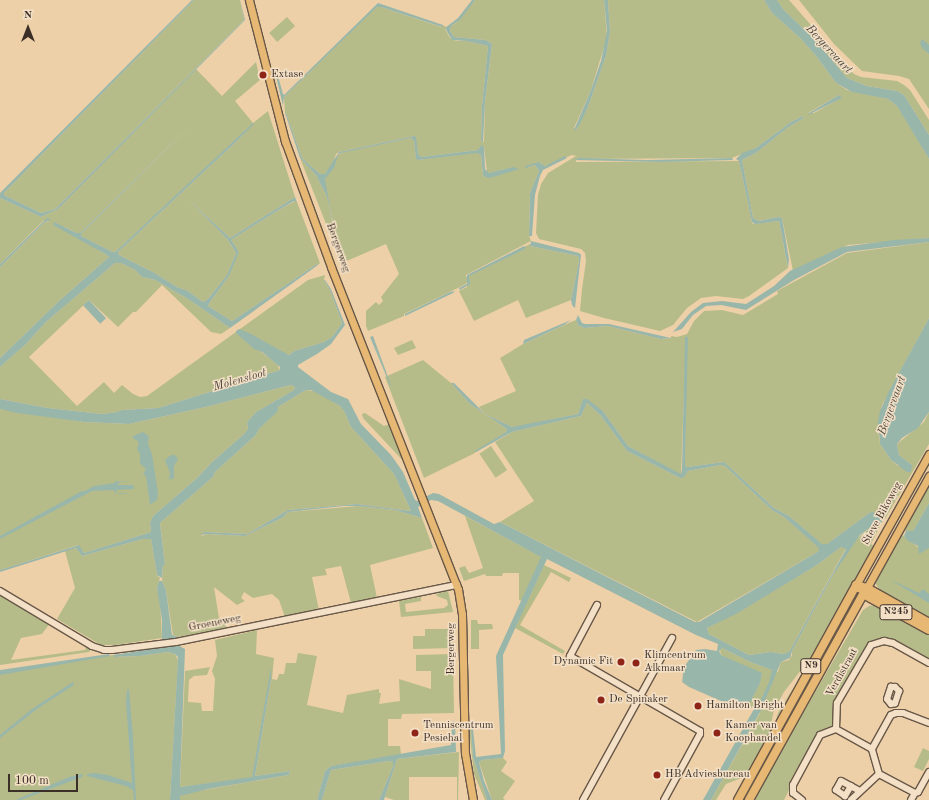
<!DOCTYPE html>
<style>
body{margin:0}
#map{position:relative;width:929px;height:800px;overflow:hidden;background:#edd0a7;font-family:"Old Standard TT",serif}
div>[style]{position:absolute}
.green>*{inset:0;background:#b6bc89;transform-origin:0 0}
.water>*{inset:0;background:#99b6ab;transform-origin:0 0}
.roads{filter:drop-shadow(1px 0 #685748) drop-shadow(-1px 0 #685748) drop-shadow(0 1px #685748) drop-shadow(0 -1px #685748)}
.minor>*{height:6px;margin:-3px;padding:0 3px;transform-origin:3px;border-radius:3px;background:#f3e0c6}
.major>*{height:7px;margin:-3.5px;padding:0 3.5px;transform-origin:3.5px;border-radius:3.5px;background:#e6b874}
.highway>*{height:8px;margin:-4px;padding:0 4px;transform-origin:4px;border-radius:4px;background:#e6b874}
.dots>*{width:11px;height:11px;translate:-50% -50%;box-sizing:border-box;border:2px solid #f3e0c6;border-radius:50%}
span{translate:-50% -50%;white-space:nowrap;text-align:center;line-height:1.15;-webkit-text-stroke:3px #f3e0c6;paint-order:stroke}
.shield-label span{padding:1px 3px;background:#f3e0c6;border:1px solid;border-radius:3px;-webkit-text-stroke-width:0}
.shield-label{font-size:10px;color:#3c2f28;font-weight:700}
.poi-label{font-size:11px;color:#3c2f28}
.left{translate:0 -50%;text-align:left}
.right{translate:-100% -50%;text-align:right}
.street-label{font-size:11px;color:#3c2f28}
.water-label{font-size:12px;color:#4f4a42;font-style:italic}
.north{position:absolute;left:8px;top:8px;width:40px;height:40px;-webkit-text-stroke:3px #f3e0c6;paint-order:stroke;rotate:0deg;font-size:11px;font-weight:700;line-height:16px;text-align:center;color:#3c2f28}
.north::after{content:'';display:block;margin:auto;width:14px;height:18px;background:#3c2f28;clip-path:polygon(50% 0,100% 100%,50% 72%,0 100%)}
.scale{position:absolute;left:8px;top:774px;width:70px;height:18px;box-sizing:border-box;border:2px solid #3c2f28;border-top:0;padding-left:5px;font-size:12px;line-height:14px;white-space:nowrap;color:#3c2f28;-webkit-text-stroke:3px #f3e0c6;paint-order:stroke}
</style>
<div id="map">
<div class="green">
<div style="clip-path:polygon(194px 0,240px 0,244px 20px,55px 209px,41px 213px,4px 195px,4px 193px)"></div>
<div style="clip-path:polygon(evenodd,475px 0,604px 0,607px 37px,591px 90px,574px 128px,576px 130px,588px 107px,606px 56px,610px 32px,608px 0,764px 0,772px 13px,801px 39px,816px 56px,836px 83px,847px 90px,888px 99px,897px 106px,901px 111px,929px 159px,929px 238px,848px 245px,793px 271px,782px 218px,778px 217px,759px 221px,753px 218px,742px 160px,756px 153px,787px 128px,804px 118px,803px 116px,791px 122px,756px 148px,732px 158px,576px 159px,576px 162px,739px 161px,752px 222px,753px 224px,779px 221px,788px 268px,749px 296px,743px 299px,716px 296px,701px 298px,687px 308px,673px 325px,660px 331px,604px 318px,580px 311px,582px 289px,586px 261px,585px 253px,581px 249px,539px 239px,536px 233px,538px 195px,541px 184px,548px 173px,576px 156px,572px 155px,545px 166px,539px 162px,527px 168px,535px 165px,539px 171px,530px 193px,529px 235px,531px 241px,466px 275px,466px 277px,530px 244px,530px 246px,578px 256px,579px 261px,571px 300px,526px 318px,518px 300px,474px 321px,459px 291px,467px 287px,467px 282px,466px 284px,404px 314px,404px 316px,368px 331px,366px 326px,366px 311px,376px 302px,379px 305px,383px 301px,381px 297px,399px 274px,386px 244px,342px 263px,325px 185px,325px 179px,338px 155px,344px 152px,411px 138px,414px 141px,416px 158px,418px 160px,477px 152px,481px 155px,483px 175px,485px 177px,513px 167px,490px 173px,487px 172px,484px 147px,481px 146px,478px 150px,421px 157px,418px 155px,414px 136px,339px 152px,336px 154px,333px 164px,325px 174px,320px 174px,302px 158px,286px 113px,285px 113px,284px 97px,371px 12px,377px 7px,381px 7px,441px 27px,443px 25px,446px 27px,445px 29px,450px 38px,456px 41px,466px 41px,488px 46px,482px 105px,481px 140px,484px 142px,485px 102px,492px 44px,486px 40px,454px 37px,450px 31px,451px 26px,456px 23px,475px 0,839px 95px,841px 98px,814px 113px,808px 113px,839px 95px)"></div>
<div style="clip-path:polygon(777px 0,789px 0,854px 74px,861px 77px,897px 81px,904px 85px,910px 90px,929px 120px,929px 135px,904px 95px,897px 91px,867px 86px,847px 78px,816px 41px,784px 10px)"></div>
<div style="clip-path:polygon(799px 0,929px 0,929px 109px,909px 79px,899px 76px,862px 71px,834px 44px)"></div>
<div style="left:287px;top:17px;width:12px;height:24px;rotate:48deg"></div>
<div style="clip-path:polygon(256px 62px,260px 80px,235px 101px,253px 123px,268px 111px,295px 197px,230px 238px,188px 199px,228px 240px,236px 253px,227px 275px,208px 299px,203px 302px,188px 291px,177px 287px,153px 272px,119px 255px,118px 252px,237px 141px,253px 124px,115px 252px,113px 252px,81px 236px,81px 234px,195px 121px,80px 233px,77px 233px,63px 226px,109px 257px,59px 301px,0 358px,0 267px,45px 222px,50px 221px,43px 221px,0 264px,0 198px,41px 217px,58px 209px,196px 69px,222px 96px)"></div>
<div style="clip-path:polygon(300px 158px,316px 175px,326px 195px,329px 205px,338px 254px)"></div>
<div style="clip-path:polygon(295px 201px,297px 202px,320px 263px,318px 265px,317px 264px,232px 321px,208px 306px,210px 302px,229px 276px,238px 250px,231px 240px,277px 211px)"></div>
<div style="clip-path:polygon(929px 242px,929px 318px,882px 405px,878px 429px,880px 444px,891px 460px,898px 466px,912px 465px,899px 455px,897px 444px,924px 422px,929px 412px,929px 444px,885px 519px,881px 515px,869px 513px,827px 544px,822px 544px,819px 542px,789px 516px,774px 508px,724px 462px,687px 467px,685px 465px,686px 337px,681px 475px,628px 446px,603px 411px,583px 400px,578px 414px,516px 427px,512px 427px,485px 414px,479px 407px,516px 391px,500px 358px,523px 344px,571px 322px,576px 320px,578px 325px,584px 328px,608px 326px,661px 339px,671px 338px,671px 336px,677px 337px,687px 334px,694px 321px,704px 311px,722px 310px,743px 315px,778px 294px,777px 291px,847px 253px)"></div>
<div style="clip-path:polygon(115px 263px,121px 263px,135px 270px,142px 277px,155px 280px,188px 299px,230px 328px,221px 334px,211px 332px,162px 285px,136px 312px,133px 312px,118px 327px,89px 300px,29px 357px,77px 406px,104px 382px,114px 393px,122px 385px,133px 394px,140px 397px,147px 396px,308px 280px,325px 275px,324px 280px,330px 290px,342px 323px,333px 336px,324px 342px,294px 351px,289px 355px,236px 333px,277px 364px,280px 370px,158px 408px,122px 410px,118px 412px,102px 414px,48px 408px,0 399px,0 367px,26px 344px,46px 322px)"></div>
<div style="clip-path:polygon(412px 340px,416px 348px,398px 355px,394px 348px)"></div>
<div style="clip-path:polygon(423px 360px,451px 383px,470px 404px,507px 429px,506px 432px,473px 454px,424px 478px,385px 377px)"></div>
<div style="clip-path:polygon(291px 385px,295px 387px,294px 390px,256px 412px,247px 422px,248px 429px,244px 434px,212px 462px,197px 478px,153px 516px,150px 523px,151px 532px,84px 553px,78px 545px,0 570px,0 409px,84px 422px,129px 424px,206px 407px)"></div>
<div style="clip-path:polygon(306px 390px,315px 391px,340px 406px,344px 411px,351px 427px,394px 474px,411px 511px,357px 504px,288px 510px,247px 534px,205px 532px,201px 536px,208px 534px,245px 536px,282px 518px,288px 512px,358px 506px,395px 510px,422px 518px,433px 548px,370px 565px,377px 598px,351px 603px,341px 566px,325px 569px,327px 575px,312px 577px,319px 610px,285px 617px,279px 600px,272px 594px,253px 598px,244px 592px,241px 598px,245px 601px,237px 605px,214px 587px,219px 618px,225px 618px,226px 628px,178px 637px,173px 635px,166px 590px,162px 581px,163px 565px,165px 565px,160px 523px,213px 477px,215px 472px,256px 435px,259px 429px,277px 411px,278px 407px)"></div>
<div style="clip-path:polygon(587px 403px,601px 416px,627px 451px,680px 478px,688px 471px,721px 465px,725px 466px,772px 510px,784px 517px,819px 547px,819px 551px,697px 622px,500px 522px,534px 501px,495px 442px,512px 432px,581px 416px)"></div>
<div style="clip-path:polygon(365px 413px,384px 426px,390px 424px,406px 464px,363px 418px,362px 414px)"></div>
<div style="left:491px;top:446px;width:29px;height:14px;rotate:56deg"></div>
<div style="clip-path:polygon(929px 480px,929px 503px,913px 531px,906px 531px,903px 529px)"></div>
<div style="clip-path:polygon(465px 516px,542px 557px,522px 601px,519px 600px,519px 573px,503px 573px,502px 576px,486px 576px,485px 574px,464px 581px,459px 568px,465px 566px,469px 573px,483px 568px)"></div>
<div style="clip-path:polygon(882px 522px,871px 544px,874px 546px,814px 653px,784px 692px,774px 710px,769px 734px,748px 773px,744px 777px,726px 784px,716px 800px,711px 800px,760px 713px,745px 704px,753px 696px,759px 684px,733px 661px,721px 655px,720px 649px,722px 648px,750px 662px,778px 672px,781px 662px,789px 660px,792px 655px,792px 651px,833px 575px,855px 540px,875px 524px)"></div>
<div style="clip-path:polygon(900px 533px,919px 548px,929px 548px,929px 617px,880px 590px,875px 583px,876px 578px)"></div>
<div style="clip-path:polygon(143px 539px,151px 539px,157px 575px,160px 578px,157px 588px,160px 600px,162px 638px,116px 645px,101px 645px,57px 619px,75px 588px,65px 551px,76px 548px,82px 556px)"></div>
<div style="clip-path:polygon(841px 547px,846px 548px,789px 652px,783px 654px,771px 652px,749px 655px,709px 634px,707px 628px,736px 613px,817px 565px)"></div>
<div style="clip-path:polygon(544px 565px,571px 578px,569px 582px,551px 572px,520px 625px,565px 651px,563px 654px,515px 628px)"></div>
<div style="clip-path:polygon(448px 591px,453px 612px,401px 617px,399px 601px,421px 597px,421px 601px,405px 604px,406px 612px,444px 608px,448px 605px,447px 600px,437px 596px,436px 594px)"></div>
<div style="clip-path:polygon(0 593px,50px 623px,42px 634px,21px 638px,11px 660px,85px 650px,87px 646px,92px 648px,89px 652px,0 665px)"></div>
<div style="clip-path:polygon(876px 605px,929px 633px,929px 661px,891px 639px,880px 638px,870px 642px,835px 701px,833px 727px,818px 732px,790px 781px,789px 790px,784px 800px,752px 800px,863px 610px,869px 606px)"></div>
<div style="clip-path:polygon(842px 615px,847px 619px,745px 800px,742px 800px)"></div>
<div style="clip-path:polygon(471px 620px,477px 620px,478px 624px,492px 624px,493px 629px,479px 630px,479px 649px,471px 649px)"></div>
<div style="clip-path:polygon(425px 629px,453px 629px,453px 648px,413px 649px,413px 636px,425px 636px)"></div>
<div style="clip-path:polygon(257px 630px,256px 654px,274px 658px,272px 679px,277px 680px,279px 674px,284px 674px,286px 663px,296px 663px,298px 653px,317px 656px,307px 705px,343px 713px,347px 695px,379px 689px,379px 693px,381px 693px,379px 704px,400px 701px,399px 679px,431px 689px,431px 671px,416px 671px,416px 655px,453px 654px,454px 713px,402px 714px,401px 719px,388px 719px,388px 746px,400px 746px,401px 755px,331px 766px,325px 771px,317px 800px,180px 800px,180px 796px,187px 793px,289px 775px,290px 771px,255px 776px,271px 679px,271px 671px,252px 778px,180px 787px,185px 671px,210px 667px,207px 675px,194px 676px,189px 680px,188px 702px,201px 703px,202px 711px,213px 711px,215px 679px,212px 671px,217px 656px,215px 640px)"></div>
<div style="clip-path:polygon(168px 652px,175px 654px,178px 660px,170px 800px,0 800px,0 672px,113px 655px,114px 657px,140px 656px)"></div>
<div style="clip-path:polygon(793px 688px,776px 720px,778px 713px)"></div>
<div style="clip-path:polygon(469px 729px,471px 729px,473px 757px,487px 800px,485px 800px,474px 774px)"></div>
<div style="clip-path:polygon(923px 748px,929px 751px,929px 759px,923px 771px,914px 767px)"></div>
<div style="clip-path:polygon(459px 752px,458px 800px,457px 800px,457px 777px,409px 777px,409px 800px,394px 800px,385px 797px,397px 759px)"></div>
<div style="clip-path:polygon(503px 758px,507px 762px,501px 771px,515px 781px,503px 798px,505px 800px,492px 800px,479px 762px,482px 760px)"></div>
<div style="clip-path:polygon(389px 761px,393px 762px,393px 766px,379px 800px,322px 800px,331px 770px)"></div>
</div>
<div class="water">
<div style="clip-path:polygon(192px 0,194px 0,4px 193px,4px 195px,41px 213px,55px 209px,244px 20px,240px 0,245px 20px,58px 209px,41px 217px,0 198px,0 193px)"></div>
<div style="clip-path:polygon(472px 0,475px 0,460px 20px,451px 26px,450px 31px,454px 37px,486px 40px,492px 44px,485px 102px,483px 142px,481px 140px,482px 105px,488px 46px,466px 41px,452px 40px,445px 28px,458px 18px)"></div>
<div style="clip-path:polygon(604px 0,608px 0,610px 32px,606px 56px,588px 107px,581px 122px,576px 130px,574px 130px,591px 90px,601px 61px,607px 31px)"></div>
<div style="clip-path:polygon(764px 0,777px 0,784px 10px,816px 41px,847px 78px,867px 86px,897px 91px,904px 95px,929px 135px,929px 159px,897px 106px,888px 99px,852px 92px,836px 83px,816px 56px,801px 39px,772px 13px)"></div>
<div style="clip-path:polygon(378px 3px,443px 25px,442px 27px,381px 7px,377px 7px,284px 97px,283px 106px,276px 76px,278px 76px,283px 94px,284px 95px)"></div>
<div style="clip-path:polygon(922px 39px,929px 45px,929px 54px,922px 48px,920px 43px)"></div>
<div style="clip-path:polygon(839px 95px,842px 98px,808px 115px,809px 113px)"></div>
<div style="clip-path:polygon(285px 113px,286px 113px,302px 158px,320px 174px,325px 174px,339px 152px,414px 136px,416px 137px,418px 154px,421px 157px,478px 150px,481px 145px,484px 147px,485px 169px,489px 173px,513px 167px,519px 169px,490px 178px,485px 177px,483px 175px,481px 155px,477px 153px,418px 160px,416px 159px,414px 141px,411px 138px,341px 153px,338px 155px,334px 168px,325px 179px,338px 252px,345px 273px,344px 274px,338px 254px,329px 205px,326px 195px,316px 175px,300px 158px)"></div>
<div style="clip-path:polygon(803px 116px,804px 118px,787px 128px,756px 153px,742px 160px,753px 218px,759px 221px,778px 217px,782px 218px,789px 259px,788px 268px,779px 221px,755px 224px,752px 222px,739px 161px,736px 159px,742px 153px,756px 148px,791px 122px)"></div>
<div style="clip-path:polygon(195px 121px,81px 234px,81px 236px,113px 252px,115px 252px,253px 123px,254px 124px,237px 141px,118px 252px,119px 255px,153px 272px,177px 287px,188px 291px,203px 302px,208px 299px,227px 275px,236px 253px,228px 240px,188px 199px,230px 238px,295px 197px,297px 202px,294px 201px,277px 211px,231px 240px,238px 250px,238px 254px,229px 276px,210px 302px,208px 306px,232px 321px,317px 264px,318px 265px,230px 328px,188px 299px,155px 280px,142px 277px,135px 270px,121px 263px,115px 263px,46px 322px,26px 344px,0 367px,0 358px,59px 301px,109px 257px,105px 254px,55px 226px,53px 224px,54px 222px,77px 233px,80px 233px)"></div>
<div style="clip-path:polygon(565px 156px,567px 158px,543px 170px,540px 176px,535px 195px,532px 236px,529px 236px,530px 193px,539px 171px,535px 165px,526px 168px,525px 166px,539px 162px,545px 166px)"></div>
<div style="clip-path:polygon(579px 158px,647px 160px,732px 158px,733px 160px,661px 162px,574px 160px)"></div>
<div style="clip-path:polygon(47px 218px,51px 220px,45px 222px,0 267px,0 264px)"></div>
<div style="clip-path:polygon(929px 238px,929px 242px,847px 252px,794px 280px,746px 310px,721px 305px,706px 306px,693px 315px,682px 329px,673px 332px,691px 312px,703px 303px,722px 301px,746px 304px,774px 286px,790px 271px,842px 247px,894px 240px)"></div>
<div style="clip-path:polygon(531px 241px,579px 253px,581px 255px,575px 308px,572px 305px,571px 300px,579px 261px,578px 256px,530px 246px)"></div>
<div style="clip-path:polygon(524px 246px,526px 248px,523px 250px,469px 276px,470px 284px,460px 290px,459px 288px,467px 284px,467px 275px)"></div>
<div style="clip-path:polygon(evenodd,324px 280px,325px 280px,331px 289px,345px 325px,331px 344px,317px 354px,298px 365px,298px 367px,331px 392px,348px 399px,361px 424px,391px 455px,403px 472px,415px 500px,417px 501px,433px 493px,439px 494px,494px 524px,500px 522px,695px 622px,699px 622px,819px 551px,818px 547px,784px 517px,772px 510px,725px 466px,721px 465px,688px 471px,683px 478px,680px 478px,627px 451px,601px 416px,587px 403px,581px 416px,512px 432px,476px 452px,475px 451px,506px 432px,507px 429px,470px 404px,451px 383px,454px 383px,485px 414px,512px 427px,578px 414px,583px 399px,587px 399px,603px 411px,628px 446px,681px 474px,682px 469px,685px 337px,688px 337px,685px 465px,687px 467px,724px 462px,774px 508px,789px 516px,822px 544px,827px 544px,869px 513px,873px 512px,884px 519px,882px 522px,875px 524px,860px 535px,833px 575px,792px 651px,790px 658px,781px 662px,760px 712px,711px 800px,703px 800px,754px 709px,759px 704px,769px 682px,772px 670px,750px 662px,722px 648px,719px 651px,721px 655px,762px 673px,760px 683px,751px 701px,745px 704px,721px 701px,689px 687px,682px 682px,684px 667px,696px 650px,705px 649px,717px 651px,718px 644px,696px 635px,547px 559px,503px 655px,505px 751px,503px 758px,482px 760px,479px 762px,484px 781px,492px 800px,487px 800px,473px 757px,471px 729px,473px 729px,476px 757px,501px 754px,496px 656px,541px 557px,438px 501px,431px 500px,418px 507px,422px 518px,395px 510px,358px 506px,344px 506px,288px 512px,282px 518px,245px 536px,208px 534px,200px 535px,205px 532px,247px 534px,288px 510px,357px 504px,411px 511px,394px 474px,351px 427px,344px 411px,340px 406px,311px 390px,306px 390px,278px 407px,278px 411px,259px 429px,256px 435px,215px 472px,213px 477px,160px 523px,165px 565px,163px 565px,162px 578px,157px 575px,151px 539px,143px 539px,82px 556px,76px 548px,0 572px,0 570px,79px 545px,84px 553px,151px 532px,150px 523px,153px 516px,197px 478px,212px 462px,244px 434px,248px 429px,247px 422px,256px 412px,294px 390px,295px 387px,291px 385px,206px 407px,129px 424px,84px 422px,17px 413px,0 409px,0 399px,48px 408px,102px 414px,117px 412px,122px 410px,158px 408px,280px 370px,280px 367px,262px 352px,254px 349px,236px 333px,236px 331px,239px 329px,249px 333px,289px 355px,294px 351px,324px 342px,333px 336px,342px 323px,330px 290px,324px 280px,841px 547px,846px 549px,789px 652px,783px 654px,771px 652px,749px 655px,709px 634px,707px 628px,736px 614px,817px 565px,841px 547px)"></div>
<div style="clip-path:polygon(455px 291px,453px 293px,405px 316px,405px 314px,450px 292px)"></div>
<div style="left:89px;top:300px;width:25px;height:8px;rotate:47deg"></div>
<div style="clip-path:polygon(578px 315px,582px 323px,585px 324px,609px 324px,671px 338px,661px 339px,608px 326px,584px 328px,578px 325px,576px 320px)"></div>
<div style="clip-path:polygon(929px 318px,929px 412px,918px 428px,902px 438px,897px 444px,899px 455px,912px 465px,911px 472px,907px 472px,891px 460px,880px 444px,878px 421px,880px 411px,888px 393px)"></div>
<div style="clip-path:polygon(571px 320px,564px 325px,523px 344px,524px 340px)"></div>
<div style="clip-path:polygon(373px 336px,391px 385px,390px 385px,370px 337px)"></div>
<div style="clip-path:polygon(143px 432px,149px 436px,148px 444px,152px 454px,158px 493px,157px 500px,150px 505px,146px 476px,143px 474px,146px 469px,140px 463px,140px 454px,137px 449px,139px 442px,133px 438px,133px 436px)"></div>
<div style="clip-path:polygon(171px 455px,175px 455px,178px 459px,174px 466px,174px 478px,169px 480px,170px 473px,165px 460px)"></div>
<div style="clip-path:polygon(115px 481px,131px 482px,120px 482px,117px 485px,133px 485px,134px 489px,116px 490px,117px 493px,129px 493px,122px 494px,116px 493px,113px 490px,92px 491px,0 539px,0 536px,82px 491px,85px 491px,94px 486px,115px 483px)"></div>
<div style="clip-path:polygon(929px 503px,929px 548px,919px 554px,918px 546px,908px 541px,904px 536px,906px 531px,913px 531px)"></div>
<div style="clip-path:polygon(889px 579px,919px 593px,923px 589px,929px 594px,929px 603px)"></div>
<div style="clip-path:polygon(159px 581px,162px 581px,166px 590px,172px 635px,178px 637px,176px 644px,185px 649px,180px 787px,252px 777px,271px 667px,271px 679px,255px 776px,290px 771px,289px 775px,208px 789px,180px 796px,180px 800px,170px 800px,178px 657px,175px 654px,168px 652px,140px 656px,114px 657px,113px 655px,171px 646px,163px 642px,162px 638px,162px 620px,157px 588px)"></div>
<div style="clip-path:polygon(109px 654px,110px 656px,0 675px,0 670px)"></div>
<div style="clip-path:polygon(73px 682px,74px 685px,37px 709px,0 738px,0 735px,32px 709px)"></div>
<div style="clip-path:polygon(129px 689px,133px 737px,136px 800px,134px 800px,133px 790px,126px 786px,87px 776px,87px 774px,95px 773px,108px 775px,132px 783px,126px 703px,127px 690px)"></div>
<div style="clip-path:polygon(452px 721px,455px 721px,456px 752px,397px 759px,384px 800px,379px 800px,393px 766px,393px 762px,389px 761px,331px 770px,322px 800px,317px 800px,325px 771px,331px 766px,451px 745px)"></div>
<div style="clip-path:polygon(83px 774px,82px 777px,21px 800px,16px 800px,69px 777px)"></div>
</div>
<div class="roads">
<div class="minor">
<div style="left:0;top:591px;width:107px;rotate:30.9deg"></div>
<div style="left:92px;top:646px;width:13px;rotate:18deg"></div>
<div style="left:104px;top:650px;width:8px"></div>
<div style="left:112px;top:650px;width:64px;rotate:-7.1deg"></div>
<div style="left:176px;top:642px;width:287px;rotate:-11.5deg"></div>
<div style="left:597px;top:605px;width:58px;rotate:117.9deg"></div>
<div style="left:570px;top:656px;width:150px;rotate:30deg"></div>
<div style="left:700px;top:731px;width:3px;rotate:90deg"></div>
<div style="left:700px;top:734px;width:75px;rotate:118.6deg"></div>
<div style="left:891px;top:687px;width:4px"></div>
<div style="left:895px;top:687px;width:6px;rotate:45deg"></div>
<div style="left:899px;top:691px;width:13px;rotate:108deg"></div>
<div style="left:895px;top:703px;width:4px;rotate:166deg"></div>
<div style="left:891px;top:704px;width:6px;rotate:-129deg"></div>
<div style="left:887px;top:699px;width:13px;rotate:-72deg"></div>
<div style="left:836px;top:729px;width:41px;rotate:29.1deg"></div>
<div style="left:879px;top:774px;width:41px;rotate:27.8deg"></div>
<div style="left:851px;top:786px;width:12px;rotate:121deg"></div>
<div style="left:845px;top:796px;width:11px;rotate:-146deg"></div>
<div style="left:836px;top:790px;width:10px;rotate:-61deg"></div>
<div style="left:841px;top:781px;width:21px;rotate:28deg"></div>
<div style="left:583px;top:800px;width:185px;rotate:-61.2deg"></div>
<div style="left:802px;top:800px;width:11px;rotate:-142deg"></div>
<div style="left:793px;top:793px;width:8px;rotate:-90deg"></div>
<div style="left:793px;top:785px;width:57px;rotate:-61.6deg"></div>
<div style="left:820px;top:735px;width:17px;rotate:-21deg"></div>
<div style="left:836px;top:729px;width:26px;rotate:-88deg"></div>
<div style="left:837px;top:703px;width:67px;rotate:-59.6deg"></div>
<div style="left:871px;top:645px;width:14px;rotate:-17deg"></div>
<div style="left:884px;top:641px;width:9px;rotate:13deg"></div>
<div style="left:893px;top:643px;width:41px;rotate:29.1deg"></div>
<div style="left:851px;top:800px;width:38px;rotate:-43deg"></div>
<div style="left:879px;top:774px;width:26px;rotate:-106deg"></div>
<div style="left:872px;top:749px;width:39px;rotate:-61deg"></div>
<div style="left:891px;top:715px;width:5px;rotate:-22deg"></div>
<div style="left:896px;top:713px;width:7px"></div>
<div style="left:903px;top:713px;width:28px;rotate:21deg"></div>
<div style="left:911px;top:800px;width:8px;rotate:-60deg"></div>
<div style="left:915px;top:793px;width:3px;rotate:-18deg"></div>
<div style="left:918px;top:792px;width:23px;rotate:-61deg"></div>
</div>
<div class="major">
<div style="left:249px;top:0;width:146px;rotate:75.7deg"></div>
<div style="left:285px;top:141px;width:134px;rotate:69.9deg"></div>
<div style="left:331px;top:267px;width:346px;rotate:68.5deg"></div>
<div style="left:458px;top:589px;width:25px;rotate:81deg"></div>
<div style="left:462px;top:614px;width:139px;rotate:88.8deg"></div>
<div style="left:465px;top:753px;width:48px;rotate:80.3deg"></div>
<div style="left:858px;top:588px;width:4px;rotate:-124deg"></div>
<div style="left:856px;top:585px;width:150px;rotate:-60.9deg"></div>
<div style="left:865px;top:591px;width:132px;rotate:-60.9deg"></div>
</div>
<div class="highway">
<div style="left:738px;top:800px;width:245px;rotate:-61.2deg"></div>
<div style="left:856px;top:585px;width:11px;rotate:15deg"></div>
<div style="left:867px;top:588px;width:71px;rotate:29.4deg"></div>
<div style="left:749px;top:800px;width:235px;rotate:-61deg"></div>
<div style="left:863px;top:594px;width:75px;rotate:28.6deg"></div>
</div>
</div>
<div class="dots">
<div style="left:263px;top:75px;background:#8f2418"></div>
<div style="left:621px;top:662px;background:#8f2418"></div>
<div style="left:636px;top:663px;background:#8f2418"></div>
<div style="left:601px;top:700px;background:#8f2418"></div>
<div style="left:698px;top:706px;background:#8f2418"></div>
<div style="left:415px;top:733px;background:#8f2418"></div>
<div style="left:717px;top:733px;background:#8f2418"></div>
<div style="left:657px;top:775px;background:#8f2418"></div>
</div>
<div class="shield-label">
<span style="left:896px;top:612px">N245</span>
<span style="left:811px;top:666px">N9</span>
</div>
<div class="poi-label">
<span class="left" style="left:271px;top:75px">Extase</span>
<span class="left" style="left:644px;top:663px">Klimcentrum<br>Alkmaar</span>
<span class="right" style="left:613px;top:662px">Dynamic Fit</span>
<span class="left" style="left:609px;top:700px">De Spinaker</span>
<span class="left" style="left:706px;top:706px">Hamilton Bright</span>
<span class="left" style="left:423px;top:733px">Tenniscentrum<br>Pesiehal</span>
<span class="left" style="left:725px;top:733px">Kamer van<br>Koophandel</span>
<span class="left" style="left:665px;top:775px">HB Adviesbureau</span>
</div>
<div class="street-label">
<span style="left:337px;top:248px;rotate:70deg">Bergerweg</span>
<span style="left:883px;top:514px;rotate:-61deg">Steve Bikoweg</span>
<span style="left:215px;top:624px;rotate:-11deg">Groeneweg</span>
<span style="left:452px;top:649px;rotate:-90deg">Bergerweg</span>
<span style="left:843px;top:673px;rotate:-61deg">Verdistraat</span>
</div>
<div class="water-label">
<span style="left:828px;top:50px;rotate:47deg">Bergervaart</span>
<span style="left:240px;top:381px;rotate:-16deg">Molensloot</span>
<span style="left:893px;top:406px;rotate:-70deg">Bergervaart</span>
</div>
<div class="north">N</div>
<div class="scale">100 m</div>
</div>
